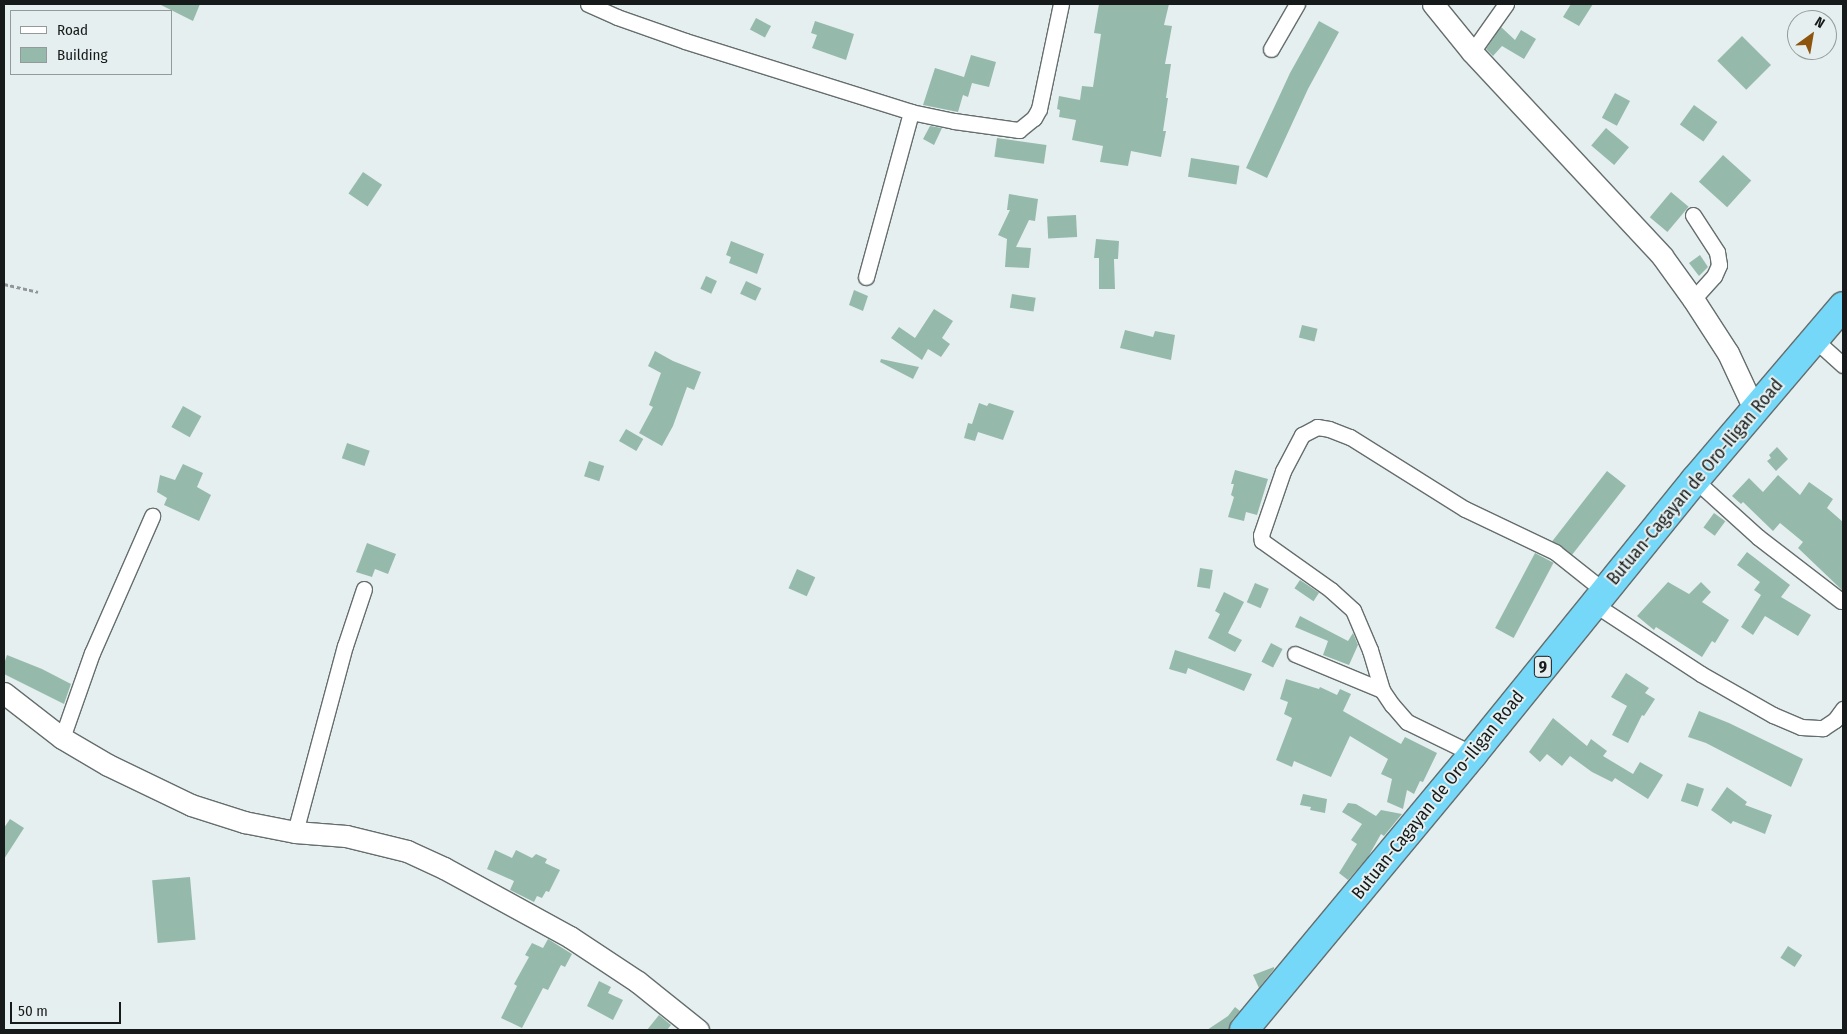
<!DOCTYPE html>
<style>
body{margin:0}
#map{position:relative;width:1847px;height:1034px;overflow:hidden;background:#e6efef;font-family:"Fira Sans Condensed",sans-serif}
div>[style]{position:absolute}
.building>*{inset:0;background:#95baac;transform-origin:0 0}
.path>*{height:2.5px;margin-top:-1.25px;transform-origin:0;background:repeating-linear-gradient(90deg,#919797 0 4px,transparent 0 6.5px)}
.roads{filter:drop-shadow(1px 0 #656d6d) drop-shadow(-1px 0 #656d6d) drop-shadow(0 1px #656d6d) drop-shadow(0 -1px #656d6d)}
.street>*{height:15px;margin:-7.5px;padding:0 7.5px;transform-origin:7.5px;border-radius:7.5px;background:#fff}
.secondary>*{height:21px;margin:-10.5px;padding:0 10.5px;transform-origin:10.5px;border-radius:10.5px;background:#fff}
.highway>*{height:28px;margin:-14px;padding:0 14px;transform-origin:14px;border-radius:14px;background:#75d8f8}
span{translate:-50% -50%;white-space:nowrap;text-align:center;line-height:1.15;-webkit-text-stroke:4px #e6efef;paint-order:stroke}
.shield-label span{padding:1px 4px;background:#e6efef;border:1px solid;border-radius:4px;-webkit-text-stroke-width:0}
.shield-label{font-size:16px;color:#171a1a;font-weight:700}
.street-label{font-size:18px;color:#171a1a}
.frame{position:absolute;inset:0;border:5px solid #171a1a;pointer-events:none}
.legend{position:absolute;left:10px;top:10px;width:162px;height:65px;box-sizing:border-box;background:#e6efef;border:1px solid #939a9a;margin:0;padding:6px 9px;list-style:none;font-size:15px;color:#171a1a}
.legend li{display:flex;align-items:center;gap:10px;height:25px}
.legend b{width:25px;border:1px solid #939a9a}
.north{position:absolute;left:1787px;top:10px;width:50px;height:50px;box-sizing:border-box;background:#e6efef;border:1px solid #939a9a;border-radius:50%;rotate:32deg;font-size:14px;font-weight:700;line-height:20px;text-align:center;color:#171a1a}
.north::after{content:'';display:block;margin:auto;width:18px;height:22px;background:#8e550e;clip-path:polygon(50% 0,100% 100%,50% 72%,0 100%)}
.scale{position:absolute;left:10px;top:1002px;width:111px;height:22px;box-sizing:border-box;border:2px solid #171a1a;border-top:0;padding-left:6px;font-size:15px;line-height:18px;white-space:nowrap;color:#171a1a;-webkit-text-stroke:4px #e6efef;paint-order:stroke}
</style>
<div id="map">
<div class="building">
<div style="clip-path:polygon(159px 4px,200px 4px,193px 21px)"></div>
<div style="clip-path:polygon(1099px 4px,1169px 4px,1164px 25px,1172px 26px,1165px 64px,1171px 64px,1166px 98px,1168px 98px,1163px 131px,1166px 131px,1161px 157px,1131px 151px,1128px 166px,1100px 162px,1103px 146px,1072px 140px,1076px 120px,1059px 117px,1060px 110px,1057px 109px,1059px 96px,1080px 100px,1082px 86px,1093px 87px,1101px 34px,1094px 33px)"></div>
<div style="clip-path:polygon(1571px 4px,1593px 4px,1579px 26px,1563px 17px)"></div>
<div style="left:756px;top:18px;width:17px;height:13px;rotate:28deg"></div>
<div style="clip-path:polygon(815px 21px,854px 34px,846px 60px,812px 48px,817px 35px,811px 33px)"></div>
<div style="clip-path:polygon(1319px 21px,1339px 32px,1308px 89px,1267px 178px,1246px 168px,1290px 73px)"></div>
<div style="clip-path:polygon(1501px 27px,1515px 40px,1521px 30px,1536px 39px,1524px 59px,1502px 46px,1493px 56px,1486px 49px)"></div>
<div style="left:1742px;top:36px;width:41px;height:35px;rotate:45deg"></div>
<div style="clip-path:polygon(971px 55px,996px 62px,989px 87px,972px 83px,968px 97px,963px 95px,958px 112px,923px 105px,935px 68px,964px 77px)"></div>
<div style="left:1615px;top:93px;width:17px;height:28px;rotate:28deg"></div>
<div style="left:1694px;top:105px;width:29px;height:24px;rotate:36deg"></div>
<div style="clip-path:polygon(930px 126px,942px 128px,934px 145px,923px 139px)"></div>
<div style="left:1606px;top:128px;width:30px;height:23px;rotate:40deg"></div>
<div style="left:997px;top:138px;width:50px;height:19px;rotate:8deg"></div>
<div style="left:1723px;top:155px;width:38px;height:36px;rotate:42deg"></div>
<div style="left:1191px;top:158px;width:49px;height:19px;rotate:9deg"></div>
<div style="left:363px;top:172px;width:23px;height:26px;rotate:34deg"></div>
<div style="left:1671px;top:192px;width:23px;height:33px;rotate:40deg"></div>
<div style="clip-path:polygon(1009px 194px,1038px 199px,1035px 221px,1029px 220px,1016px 247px,1031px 248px,1029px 268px,1005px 267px,1007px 239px,998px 235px,1010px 210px,1007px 210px)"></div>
<div style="left:1076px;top:215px;width:22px;height:29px;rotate:87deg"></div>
<div style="clip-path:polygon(1096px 239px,1119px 241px,1118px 259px,1114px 259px,1115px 289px,1099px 289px,1099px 258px,1094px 258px)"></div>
<div style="clip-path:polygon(731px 241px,764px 254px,757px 274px,729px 263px,731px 257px,726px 255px)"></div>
<div style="clip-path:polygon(1700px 255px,1708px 267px,1699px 276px,1689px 263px)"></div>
<div style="left:706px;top:276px;width:12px;height:14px;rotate:24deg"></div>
<div style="left:746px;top:281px;width:17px;height:14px;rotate:25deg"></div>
<div style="clip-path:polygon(854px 290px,868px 296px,863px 311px,849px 305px)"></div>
<div style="left:1012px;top:294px;width:24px;height:14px;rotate:9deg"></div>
<div style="clip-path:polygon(934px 309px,953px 321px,942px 338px,950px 344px,941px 357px,928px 349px,922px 360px,891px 338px,899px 327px,915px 338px)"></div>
<div style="left:1302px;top:325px;width:16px;height:13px;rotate:14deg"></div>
<div style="clip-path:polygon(1125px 330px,1153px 337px,1155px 331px,1175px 335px,1171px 360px,1120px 348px)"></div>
<div style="clip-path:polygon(655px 351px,673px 361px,701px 372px,694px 390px,687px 387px,673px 426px,662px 446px,639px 433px,653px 407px,649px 405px,661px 373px,648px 366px)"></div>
<div style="clip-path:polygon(881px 359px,919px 367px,913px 379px,880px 362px)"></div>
<div style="clip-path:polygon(979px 403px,987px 406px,989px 403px,1014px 411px,1003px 440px,978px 432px,975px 441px,964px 438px,968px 423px,972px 424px)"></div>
<div style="left:183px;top:406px;width:21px;height:24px;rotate:29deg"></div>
<div style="left:626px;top:429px;width:20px;height:14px;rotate:30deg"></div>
<div style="left:347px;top:443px;width:24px;height:16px;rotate:19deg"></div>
<div style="clip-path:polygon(1777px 447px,1788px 459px,1776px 471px,1767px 461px,1771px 458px,1769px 455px)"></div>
<div style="left:589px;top:461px;width:16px;height:16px;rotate:18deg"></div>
<div style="clip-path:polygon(183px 464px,203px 473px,197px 487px,211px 495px,199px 521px,164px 505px,167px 498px,157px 492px,160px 475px,175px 480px)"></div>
<div style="clip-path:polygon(1235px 470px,1268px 479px,1257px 515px,1246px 512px,1244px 521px,1228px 517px,1234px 497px,1231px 495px,1234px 484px,1231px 484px)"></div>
<div style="left:1607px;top:471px;width:24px;height:89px;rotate:38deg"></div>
<div style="clip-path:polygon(1778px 475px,1800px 495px,1809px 482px,1833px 499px,1827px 508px,1843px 522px,1843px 591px,1798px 548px,1803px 542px,1780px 523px,1773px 531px,1743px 502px,1741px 504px,1732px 496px,1749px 478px,1763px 492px)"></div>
<div style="left:1714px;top:513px;width:14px;height:18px;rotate:36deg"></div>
<div style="clip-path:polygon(367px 543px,396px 554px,388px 574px,375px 569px,372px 577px,356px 572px)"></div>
<div style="clip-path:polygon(1747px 552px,1790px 585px,1781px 597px,1811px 615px,1798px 636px,1765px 616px,1753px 635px,1741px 627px,1761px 595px,1754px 590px,1760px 582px,1737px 565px)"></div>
<div style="left:1535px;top:553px;width:21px;height:85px;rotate:28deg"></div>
<div style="left:1200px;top:568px;width:13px;height:19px;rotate:9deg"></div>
<div style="left:797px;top:569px;width:20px;height:21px;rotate:24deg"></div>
<div style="left:1300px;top:580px;width:23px;height:10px;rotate:34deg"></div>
<div style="clip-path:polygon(1668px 582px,1689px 594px,1701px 582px,1711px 592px,1702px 602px,1729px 620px,1715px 643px,1712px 641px,1702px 657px,1656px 627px,1654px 630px,1637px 616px)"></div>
<div style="left:1255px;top:583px;width:15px;height:21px;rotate:23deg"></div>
<div style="clip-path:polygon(1224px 592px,1244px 602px,1228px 633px,1242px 640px,1235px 652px,1208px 638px,1220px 614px,1215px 611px)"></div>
<div style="clip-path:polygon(1300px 616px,1348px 641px,1353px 633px,1358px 645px,1349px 665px,1323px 655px,1328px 641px,1295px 627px)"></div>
<div style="left:1271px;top:643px;width:13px;height:21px;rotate:27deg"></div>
<div style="clip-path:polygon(1175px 650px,1252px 674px,1244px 691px,1188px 668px,1186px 674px,1169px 669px)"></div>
<div style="clip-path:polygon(7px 655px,42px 669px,71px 684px,64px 704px,4px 674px,4px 664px)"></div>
<div style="clip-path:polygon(1626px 673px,1649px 688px,1645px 693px,1655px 699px,1644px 716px,1642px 715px,1628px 743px,1612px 735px,1627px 706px,1611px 697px)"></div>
<div style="clip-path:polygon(1286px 679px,1319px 689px,1320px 687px,1337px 695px,1340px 689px,1351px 694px,1343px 711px,1401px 744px,1405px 737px,1437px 753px,1423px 782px,1420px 781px,1414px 794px,1407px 790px,1403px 809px,1387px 802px,1392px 779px,1381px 774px,1388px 759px,1350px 736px,1331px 777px,1294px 761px,1292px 767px,1276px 760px,1292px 718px,1284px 714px,1288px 702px,1280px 699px)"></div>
<div style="clip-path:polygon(1699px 711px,1729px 723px,1803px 759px,1791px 787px,1706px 743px,1688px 737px)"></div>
<div style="clip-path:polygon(1553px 718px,1587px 746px,1591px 739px,1607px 751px,1603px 756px,1633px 774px,1640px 762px,1663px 775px,1648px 799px,1615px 778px,1612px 782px,1592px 772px,1570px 756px,1562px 766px,1547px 754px,1540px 762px,1529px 752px)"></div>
<div style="left:1687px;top:783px;width:18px;height:19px;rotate:19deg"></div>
<div style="clip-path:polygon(1727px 787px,1747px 802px,1745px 805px,1772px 815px,1765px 834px,1733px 821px,1731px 824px,1711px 810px)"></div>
<div style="clip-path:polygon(1303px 794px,1327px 799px,1325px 813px,1310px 810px,1311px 807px,1300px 805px)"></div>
<div style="clip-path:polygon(1348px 803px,1356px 804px,1376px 816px,1381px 810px,1402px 814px,1384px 836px,1381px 834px,1368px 857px,1348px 880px,1339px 873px,1357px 844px,1351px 840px,1362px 824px,1342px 812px)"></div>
<div style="clip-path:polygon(10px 819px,24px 828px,4px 859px,4px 828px)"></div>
<div style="clip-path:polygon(495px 850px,512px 858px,516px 850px,532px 858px,536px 854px,547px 859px,545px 863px,560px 870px,549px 892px,546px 891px,542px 898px,537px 896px,534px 902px,510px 890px,514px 881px,487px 869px)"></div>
<div style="left:190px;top:877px;width:63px;height:38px;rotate:85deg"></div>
<div style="clip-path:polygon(548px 939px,572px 954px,565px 967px,561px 965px,548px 990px,543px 988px,522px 1028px,501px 1018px,517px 986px,514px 984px,529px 957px,525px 955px,532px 943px,543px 948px)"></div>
<div style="left:1788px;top:946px;width:17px;height:14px;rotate:33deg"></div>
<div style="clip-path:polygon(1274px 967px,1274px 969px,1259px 988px,1253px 975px)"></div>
<div style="clip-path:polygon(599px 981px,611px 987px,608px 993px,623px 1000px,613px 1020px,587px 1006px)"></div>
<div style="clip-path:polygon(1235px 1007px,1240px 1011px,1232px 1020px,1229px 1030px,1207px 1030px,1228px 1016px)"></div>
<div style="clip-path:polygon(659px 1015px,671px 1025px,667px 1030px,647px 1030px)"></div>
</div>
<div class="path">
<div style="left:4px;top:284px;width:35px;rotate:13deg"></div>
</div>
<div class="roads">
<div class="street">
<div style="left:588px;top:4px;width:32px;rotate:24deg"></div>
<div style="left:617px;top:17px;width:72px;rotate:19.4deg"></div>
<div style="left:685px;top:41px;width:237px;rotate:17.4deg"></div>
<div style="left:911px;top:112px;width:44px;rotate:11.8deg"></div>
<div style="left:954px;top:121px;width:66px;rotate:7.9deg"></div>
<div style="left:1019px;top:130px;width:19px;rotate:-39deg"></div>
<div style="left:1034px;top:118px;width:10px;rotate:-61deg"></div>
<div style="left:1039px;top:109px;width:107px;rotate:-78.2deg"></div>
<div style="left:1271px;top:49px;width:52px;rotate:-60deg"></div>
<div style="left:1472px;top:52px;width:59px;rotate:-54.7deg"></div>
<div style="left:1693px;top:215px;width:44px;rotate:57deg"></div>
<div style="left:1717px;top:252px;width:13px;rotate:81deg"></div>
<div style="left:1719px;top:265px;width:12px;rotate:114deg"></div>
<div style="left:1714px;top:276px;width:31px;rotate:132deg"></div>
<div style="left:866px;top:277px;width:171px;rotate:-74.7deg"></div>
<div style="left:1814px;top:339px;width:39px;rotate:42deg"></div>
<div style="left:1695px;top:480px;width:85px;rotate:42.1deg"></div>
<div style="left:1758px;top:537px;width:105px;rotate:37.6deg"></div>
<div style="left:1594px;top:604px;width:128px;rotate:33.2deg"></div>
<div style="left:1701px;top:674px;width:83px;rotate:29.7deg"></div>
<div style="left:1773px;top:715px;width:30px;rotate:23deg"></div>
<div style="left:1801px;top:727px;width:22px;rotate:3deg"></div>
<div style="left:1823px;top:728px;width:14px;rotate:-34deg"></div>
<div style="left:1835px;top:720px;width:14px;rotate:-54deg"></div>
<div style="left:1295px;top:654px;width:94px;rotate:22.5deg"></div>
<div style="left:62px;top:738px;width:90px;rotate:-70.6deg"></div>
<div style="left:92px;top:653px;width:150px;rotate:-66.3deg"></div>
<div style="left:1473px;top:754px;width:73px;rotate:-154.1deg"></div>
<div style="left:1407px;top:722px;width:23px;rotate:-131deg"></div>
<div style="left:1392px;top:705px;width:18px;rotate:-124deg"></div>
<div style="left:1382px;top:690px;width:42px;rotate:-106.7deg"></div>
<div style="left:1370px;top:650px;width:43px;rotate:-113deg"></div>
<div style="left:1353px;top:610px;width:30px;rotate:-138deg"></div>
<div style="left:1331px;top:590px;width:85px;rotate:-144.6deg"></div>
<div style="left:1262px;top:541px;width:6px;rotate:-99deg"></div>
<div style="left:1261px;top:535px;width:68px;rotate:-71deg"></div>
<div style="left:1283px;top:471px;width:41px;rotate:-62.2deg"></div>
<div style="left:1302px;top:435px;width:17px;rotate:-28deg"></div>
<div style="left:1317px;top:427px;width:12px;rotate:9deg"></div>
<div style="left:1329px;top:429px;width:22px;rotate:21deg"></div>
<div style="left:1350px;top:437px;width:136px;rotate:32.1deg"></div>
<div style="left:1465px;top:509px;width:100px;rotate:25.5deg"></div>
<div style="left:1555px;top:552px;width:63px;rotate:38.5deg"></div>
<div style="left:295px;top:832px;width:193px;rotate:-75deg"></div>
<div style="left:345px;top:646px;width:60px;rotate:-71.6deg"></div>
</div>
<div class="secondary">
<div style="left:1433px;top:4px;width:62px;rotate:50.9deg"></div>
<div style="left:1472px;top:52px;width:279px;rotate:47deg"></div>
<div style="left:1662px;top:256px;width:53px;rotate:54.2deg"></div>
<div style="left:1693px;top:299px;width:64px;rotate:57.1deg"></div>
<div style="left:1728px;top:353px;width:64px;rotate:65deg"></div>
<div style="left:4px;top:693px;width:73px;rotate:37.8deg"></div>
<div style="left:62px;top:738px;width:53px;rotate:30.4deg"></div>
<div style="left:108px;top:765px;width:92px;rotate:25.7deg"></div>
<div style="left:191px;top:805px;width:56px;rotate:17.8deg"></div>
<div style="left:244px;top:822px;width:52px;rotate:11.1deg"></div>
<div style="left:295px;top:832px;width:51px;rotate:4.5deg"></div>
<div style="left:346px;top:836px;width:63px;rotate:13.8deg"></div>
<div style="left:407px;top:851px;width:41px;rotate:24.7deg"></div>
<div style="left:444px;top:868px;width:144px;rotate:28.7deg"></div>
<div style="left:570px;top:937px;width:82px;rotate:33.5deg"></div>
<div style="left:638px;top:982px;width:77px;rotate:38.7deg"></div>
</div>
<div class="highway">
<div style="left:1244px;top:1030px;width:359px;rotate:-50.3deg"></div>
<div style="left:1473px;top:754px;width:353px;rotate:-51deg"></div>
<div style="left:1695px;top:480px;width:228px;rotate:-49.6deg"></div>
</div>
</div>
<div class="shield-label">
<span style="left:1543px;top:667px">9</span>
</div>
<div class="street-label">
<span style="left:1695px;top:482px;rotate:-50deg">Butuan-Cagayan de Oro-Iligan Road</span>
<span style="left:1438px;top:795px;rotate:-51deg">Butuan-Cagayan de Oro-Iligan Road</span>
</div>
<div class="frame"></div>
<ul class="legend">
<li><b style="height:6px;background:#fff"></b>Road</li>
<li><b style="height:14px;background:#95baac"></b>Building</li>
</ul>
<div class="north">N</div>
<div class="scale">50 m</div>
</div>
